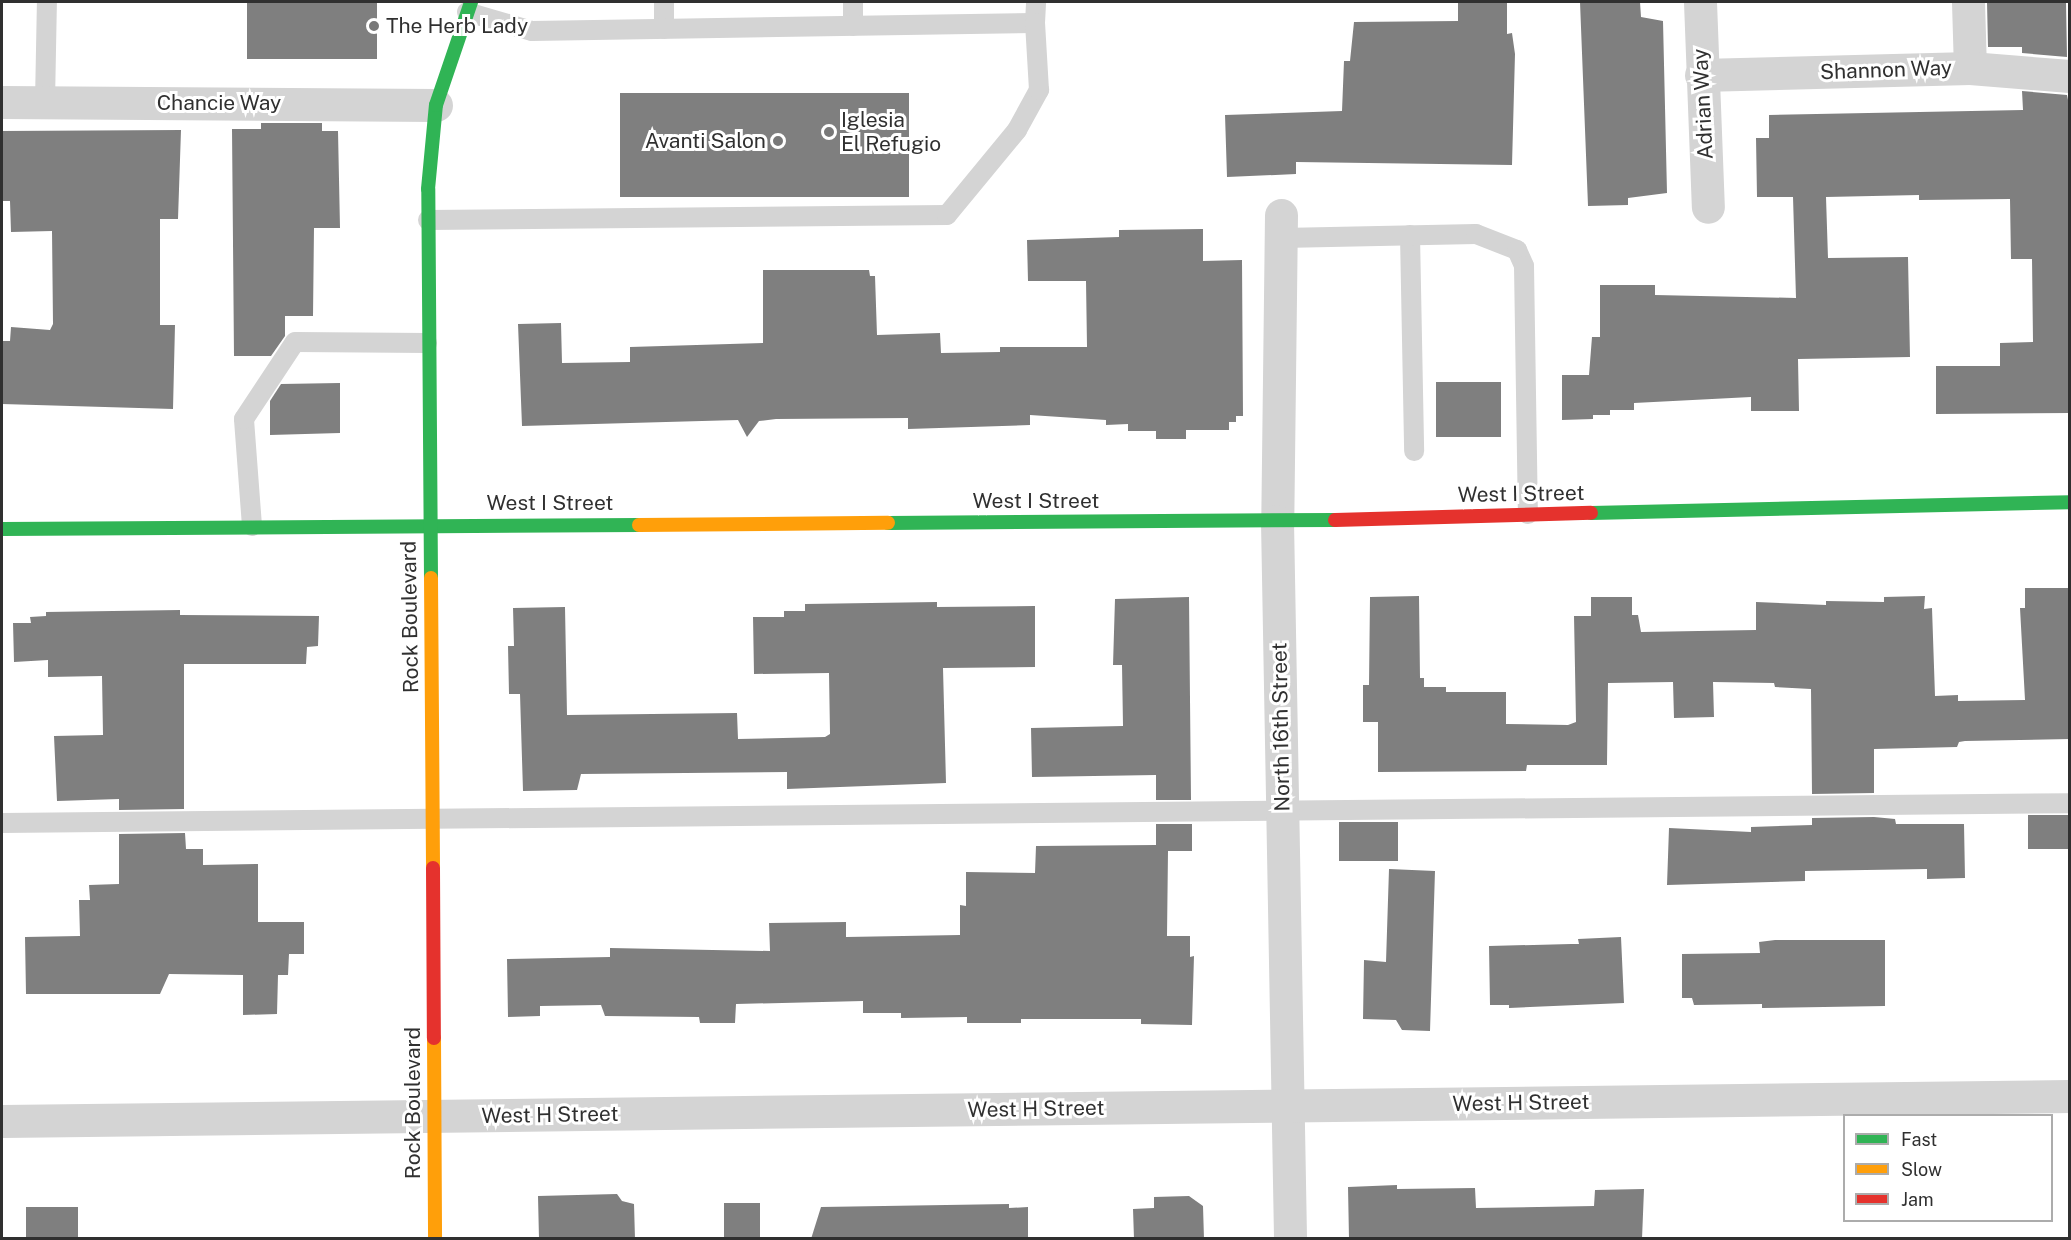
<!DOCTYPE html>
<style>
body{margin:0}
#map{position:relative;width:2071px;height:1240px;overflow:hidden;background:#fff;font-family:"Public Sans",sans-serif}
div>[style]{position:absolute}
.building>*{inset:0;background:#7f7f7f;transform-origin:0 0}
.lane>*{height:20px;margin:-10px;padding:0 10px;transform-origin:10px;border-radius:10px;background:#d4d4d4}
.street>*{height:33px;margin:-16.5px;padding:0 16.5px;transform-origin:16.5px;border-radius:16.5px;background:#d4d4d4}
.fast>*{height:14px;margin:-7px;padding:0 7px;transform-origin:7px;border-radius:7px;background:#30b455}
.slow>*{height:14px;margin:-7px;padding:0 7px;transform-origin:7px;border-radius:7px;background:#ff9f0a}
.jam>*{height:14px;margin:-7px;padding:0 7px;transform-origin:7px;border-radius:7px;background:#e5322d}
.dots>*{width:16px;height:16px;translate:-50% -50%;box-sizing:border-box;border:3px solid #fff;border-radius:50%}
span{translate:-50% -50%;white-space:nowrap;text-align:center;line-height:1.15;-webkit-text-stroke:6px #fff;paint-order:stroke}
.poi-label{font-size:21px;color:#303030}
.left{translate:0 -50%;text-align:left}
.right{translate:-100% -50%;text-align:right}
.street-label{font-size:21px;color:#303030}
.frame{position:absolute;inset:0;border:3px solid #303030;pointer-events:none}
.legend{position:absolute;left:1843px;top:1114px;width:210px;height:108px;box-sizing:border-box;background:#fff;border:2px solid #acacac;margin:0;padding:8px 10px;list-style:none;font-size:18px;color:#303030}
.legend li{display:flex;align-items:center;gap:12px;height:30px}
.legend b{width:30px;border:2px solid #acacac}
</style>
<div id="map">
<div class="building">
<div style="left:247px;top:2px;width:130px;height:57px"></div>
<div style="clip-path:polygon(1458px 2px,1507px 2px,1507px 34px,1512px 33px,1515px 54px,1512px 165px,1296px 162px,1296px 174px,1227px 177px,1225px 115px,1342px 111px,1344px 61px,1350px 61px,1354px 22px,1458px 21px)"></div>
<div style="clip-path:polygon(1580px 2px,1640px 2px,1641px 17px,1663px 21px,1667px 193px,1628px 198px,1628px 205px,1588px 206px)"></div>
<div style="clip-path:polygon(1987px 2px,2066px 2px,2067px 57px,2022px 53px,2022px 47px,1988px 47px)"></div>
<div style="clip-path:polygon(2022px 91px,2067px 95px,2070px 110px,2070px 413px,1936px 414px,1936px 366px,2000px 366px,2000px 343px,2033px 342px,2032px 259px,2011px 259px,2010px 199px,1919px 200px,1919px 195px,1826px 197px,1828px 258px,1908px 257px,1910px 357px,1798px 359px,1799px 411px,1751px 411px,1751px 397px,1634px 403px,1634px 410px,1610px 410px,1610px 415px,1593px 415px,1593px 419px,1562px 420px,1562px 375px,1589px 375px,1592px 337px,1600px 337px,1600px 285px,1655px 285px,1655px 295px,1796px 298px,1793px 197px,1757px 197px,1756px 138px,1769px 138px,1769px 115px,2023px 110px)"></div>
<div style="left:909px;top:93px;width:104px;height:289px;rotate:90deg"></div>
<div style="clip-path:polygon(261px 123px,322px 123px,322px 131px,338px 131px,340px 228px,314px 228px,313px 316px,285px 316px,285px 336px,271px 356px,234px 356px,232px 129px,261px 129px)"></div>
<div style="clip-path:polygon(181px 130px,178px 219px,160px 219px,160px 325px,175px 325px,173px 409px,2px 404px,2px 341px,10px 341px,11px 327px,50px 330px,53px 324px,52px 231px,11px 232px,10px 201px,2px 201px,2px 131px)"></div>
<div style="clip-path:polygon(1203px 229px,1203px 261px,1242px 260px,1243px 416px,1236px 416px,1236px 422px,1229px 422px,1229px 430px,1186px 430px,1186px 439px,1156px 439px,1156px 431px,1128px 431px,1128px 424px,1106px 425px,1106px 420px,1030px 415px,1030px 425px,908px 429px,908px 418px,776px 419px,759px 421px,747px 437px,738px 420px,522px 426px,518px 324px,561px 323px,562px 363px,630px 362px,630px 347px,763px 343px,763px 270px,869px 270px,870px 276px,875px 276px,877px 335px,940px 333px,941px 353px,1000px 352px,1000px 347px,1087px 347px,1086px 281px,1028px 281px,1027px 240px,1119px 237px,1119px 230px)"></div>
<div style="left:1501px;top:382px;width:55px;height:65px;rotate:90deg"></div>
<div style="clip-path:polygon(340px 383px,340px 433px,270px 435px,270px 401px,281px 384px)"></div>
<div style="clip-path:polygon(2025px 588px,2070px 588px,2070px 739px,1965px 741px,1959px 742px,1957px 747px,1874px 749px,1874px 793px,1812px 794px,1811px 689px,1775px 687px,1774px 683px,1713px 682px,1714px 717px,1674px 718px,1673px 682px,1608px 683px,1607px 765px,1527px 765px,1526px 771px,1378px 772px,1378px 722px,1363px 722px,1363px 685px,1369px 685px,1370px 597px,1419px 596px,1420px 678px,1424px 678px,1424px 687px,1446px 687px,1446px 692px,1506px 692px,1506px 724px,1568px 725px,1576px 722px,1574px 616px,1591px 616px,1591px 597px,1632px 597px,1632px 615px,1638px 615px,1641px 632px,1756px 630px,1756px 602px,1826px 605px,1826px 601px,1884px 602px,1884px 597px,1925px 596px,1924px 609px,1932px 608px,1935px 696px,1958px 695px,1958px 701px,2025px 700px,2020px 608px,2025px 608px)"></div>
<div style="clip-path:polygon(1189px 597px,1191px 800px,1156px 800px,1156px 775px,1032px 777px,1031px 728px,1123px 726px,1122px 665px,1113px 665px,1115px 599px)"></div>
<div style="clip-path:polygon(937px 602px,937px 607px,1035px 606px,1035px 667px,943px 668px,946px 783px,787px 789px,787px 772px,581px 774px,577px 790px,523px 791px,520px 694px,509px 694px,508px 646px,514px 646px,513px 608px,565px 607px,567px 715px,737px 713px,738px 739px,825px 737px,830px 734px,829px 673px,754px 674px,753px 617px,784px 617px,784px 611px,805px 611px,805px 604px)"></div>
<div style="clip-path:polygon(180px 610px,180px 615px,319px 616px,318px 646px,307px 647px,306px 664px,184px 664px,184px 809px,119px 810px,119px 799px,57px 801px,54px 736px,103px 735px,102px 676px,48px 677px,48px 660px,14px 662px,13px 623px,31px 623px,30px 617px,46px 616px,46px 612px)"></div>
<div style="left:2070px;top:815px;width:34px;height:42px;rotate:90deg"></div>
<div style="clip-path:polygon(1874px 817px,1895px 819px,1896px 824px,1964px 824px,1965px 878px,1927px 879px,1927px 869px,1805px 871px,1805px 881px,1667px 885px,1669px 828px,1751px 832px,1751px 827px,1812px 825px,1812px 818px)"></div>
<div style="left:1339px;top:822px;width:59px;height:39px"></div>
<div style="clip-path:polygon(1156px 824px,1192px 824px,1192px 851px,1168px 851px,1167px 936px,1190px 936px,1190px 957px,1194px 956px,1192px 1025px,1141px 1024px,1141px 1019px,1021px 1019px,1021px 1023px,967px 1023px,967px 1017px,901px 1018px,901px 1013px,863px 1013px,863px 1001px,736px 1004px,735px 1023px,700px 1023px,699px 1017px,605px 1016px,601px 1005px,540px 1006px,540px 1016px,508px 1017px,507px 959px,610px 957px,610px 948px,770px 951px,769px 923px,846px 922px,846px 937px,960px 935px,960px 905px,966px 906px,966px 872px,1035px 873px,1036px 846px,1156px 845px)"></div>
<div style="clip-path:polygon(185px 833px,186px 849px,203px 849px,203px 865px,258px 864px,258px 922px,304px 922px,304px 954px,289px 954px,288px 975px,278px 975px,277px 1014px,243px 1015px,243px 975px,169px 974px,160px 994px,26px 994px,25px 937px,80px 936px,79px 900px,90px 900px,89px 885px,119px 884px,119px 834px)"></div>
<div style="clip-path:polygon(1389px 869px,1435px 871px,1430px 1031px,1402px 1030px,1396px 1020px,1363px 1019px,1364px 960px,1386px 962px)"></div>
<div style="clip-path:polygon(1621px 937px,1624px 1003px,1509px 1008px,1509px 1005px,1490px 1005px,1489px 946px,1571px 944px,1579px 944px,1578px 939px)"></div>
<div style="clip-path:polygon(1775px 940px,1885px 940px,1885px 1006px,1762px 1008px,1762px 1004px,1694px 1005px,1692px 998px,1682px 998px,1682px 954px,1760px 953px,1759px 942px)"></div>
<div style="clip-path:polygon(1397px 1185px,1397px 1189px,1475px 1188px,1476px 1208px,1594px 1206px,1595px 1190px,1644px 1189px,1642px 1239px,1349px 1239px,1348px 1187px)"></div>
<div style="clip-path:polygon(617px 1194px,622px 1201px,634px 1204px,635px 1239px,539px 1239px,538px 1196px)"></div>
<div style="clip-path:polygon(1189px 1196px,1203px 1206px,1204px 1239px,1134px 1239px,1133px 1209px,1154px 1208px,1154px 1197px)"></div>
<div style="left:724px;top:1203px;width:36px;height:36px"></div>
<div style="clip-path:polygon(1009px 1204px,1009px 1208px,1028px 1207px,1028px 1239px,811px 1239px,821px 1207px)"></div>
<div style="left:78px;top:1207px;width:32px;height:52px;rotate:90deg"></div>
</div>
<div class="lane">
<div style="left:664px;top:2px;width:27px;rotate:90deg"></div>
<div style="left:853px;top:2px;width:24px;rotate:90deg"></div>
<div style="left:467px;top:12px;width:68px;rotate:16.3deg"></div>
<div style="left:532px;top:31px;width:503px;rotate:-0.91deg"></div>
<div style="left:1035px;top:23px;width:21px;rotate:-87deg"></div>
<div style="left:45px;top:102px;width:100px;rotate:-88.9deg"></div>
<div style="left:428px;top:220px;width:519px;rotate:-0.55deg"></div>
<div style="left:947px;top:215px;width:110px;rotate:-50.5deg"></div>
<div style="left:1017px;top:130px;width:46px;rotate:-61.2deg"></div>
<div style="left:1039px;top:90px;width:67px;rotate:-93.4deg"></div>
<div style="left:1410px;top:235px;width:216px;rotate:88.9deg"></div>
<div style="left:1282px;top:238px;width:194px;rotate:-1.2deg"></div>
<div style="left:1476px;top:234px;width:44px;rotate:21.3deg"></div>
<div style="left:1517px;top:250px;width:17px;rotate:66deg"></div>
<div style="left:1524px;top:266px;width:248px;rotate:89.1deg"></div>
<div style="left:252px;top:526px;width:107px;rotate:-94.3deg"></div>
<div style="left:244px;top:419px;width:92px;rotate:-56.5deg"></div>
<div style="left:295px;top:342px;width:132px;rotate:0.4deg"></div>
<div style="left:2px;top:823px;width:2068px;rotate:-0.55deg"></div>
</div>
<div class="street">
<div style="left:1700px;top:2px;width:205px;rotate:87.8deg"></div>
<div style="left:1968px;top:2px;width:66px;rotate:88.3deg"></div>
<div style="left:1701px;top:75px;width:269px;rotate:-1.5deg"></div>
<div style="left:1970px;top:68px;width:100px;rotate:4.6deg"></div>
<div style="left:2px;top:102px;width:434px;rotate:0.4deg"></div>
<div style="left:1281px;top:215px;width:306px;rotate:90.7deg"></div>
<div style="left:1277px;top:521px;width:717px;rotate:88.96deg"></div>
<div style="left:2px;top:1121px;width:2068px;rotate:-0.69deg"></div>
</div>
<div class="fast">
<div style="left:1591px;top:513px;width:479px;rotate:-1.3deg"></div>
<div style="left:888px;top:523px;width:447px;rotate:-0.4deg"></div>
<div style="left:2px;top:529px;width:637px;rotate:-0.36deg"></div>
<div style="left:431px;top:578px;width:389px;rotate:-90.4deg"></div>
<div style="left:428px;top:189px;width:84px;rotate:-84.6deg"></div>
<div style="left:436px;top:105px;width:109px;rotate:-71.2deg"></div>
</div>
<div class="slow">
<div style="left:639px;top:525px;width:249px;rotate:-0.5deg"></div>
<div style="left:431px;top:578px;width:290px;rotate:89.6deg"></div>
<div style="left:434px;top:1038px;width:200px;rotate:89.7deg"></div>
</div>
<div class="jam">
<div style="left:1335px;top:520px;width:256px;rotate:-1.6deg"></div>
<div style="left:433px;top:868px;width:170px;rotate:89.7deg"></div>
</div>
<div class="dots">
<div style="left:374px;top:26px;background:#787878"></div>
<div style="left:829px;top:132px;background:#787878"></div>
<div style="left:778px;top:141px;background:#787878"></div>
</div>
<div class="poi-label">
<span class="left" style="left:386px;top:26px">The Herb Lady</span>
<span class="left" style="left:841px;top:132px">Iglesia<br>El Refugio</span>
<span class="right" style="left:766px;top:141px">Avanti Salon</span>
</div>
<div class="street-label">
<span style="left:1886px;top:70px;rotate:-2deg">Shannon Way</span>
<span style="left:219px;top:103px">Chancie Way</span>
<span style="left:1703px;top:104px;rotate:-93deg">Adrian Way</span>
<span style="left:1521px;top:494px;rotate:-1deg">West I Street</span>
<span style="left:1036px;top:501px">West I Street</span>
<span style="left:550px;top:503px">West I Street</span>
<span style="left:410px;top:617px;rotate:-91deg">Rock Boulevard</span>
<span style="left:1281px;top:727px;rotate:-91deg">North 16th Street</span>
<span style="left:413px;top:1103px;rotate:-90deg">Rock Boulevard</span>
<span style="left:1521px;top:1103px;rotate:-1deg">West H Street</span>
<span style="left:1036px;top:1109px;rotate:-1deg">West H Street</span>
<span style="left:550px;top:1115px;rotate:-1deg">West H Street</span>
</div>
<div class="frame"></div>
<ul class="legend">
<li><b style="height:8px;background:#30b455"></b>Fast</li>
<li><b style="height:8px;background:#ff9f0a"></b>Slow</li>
<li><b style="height:8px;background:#e5322d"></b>Jam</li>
</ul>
</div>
